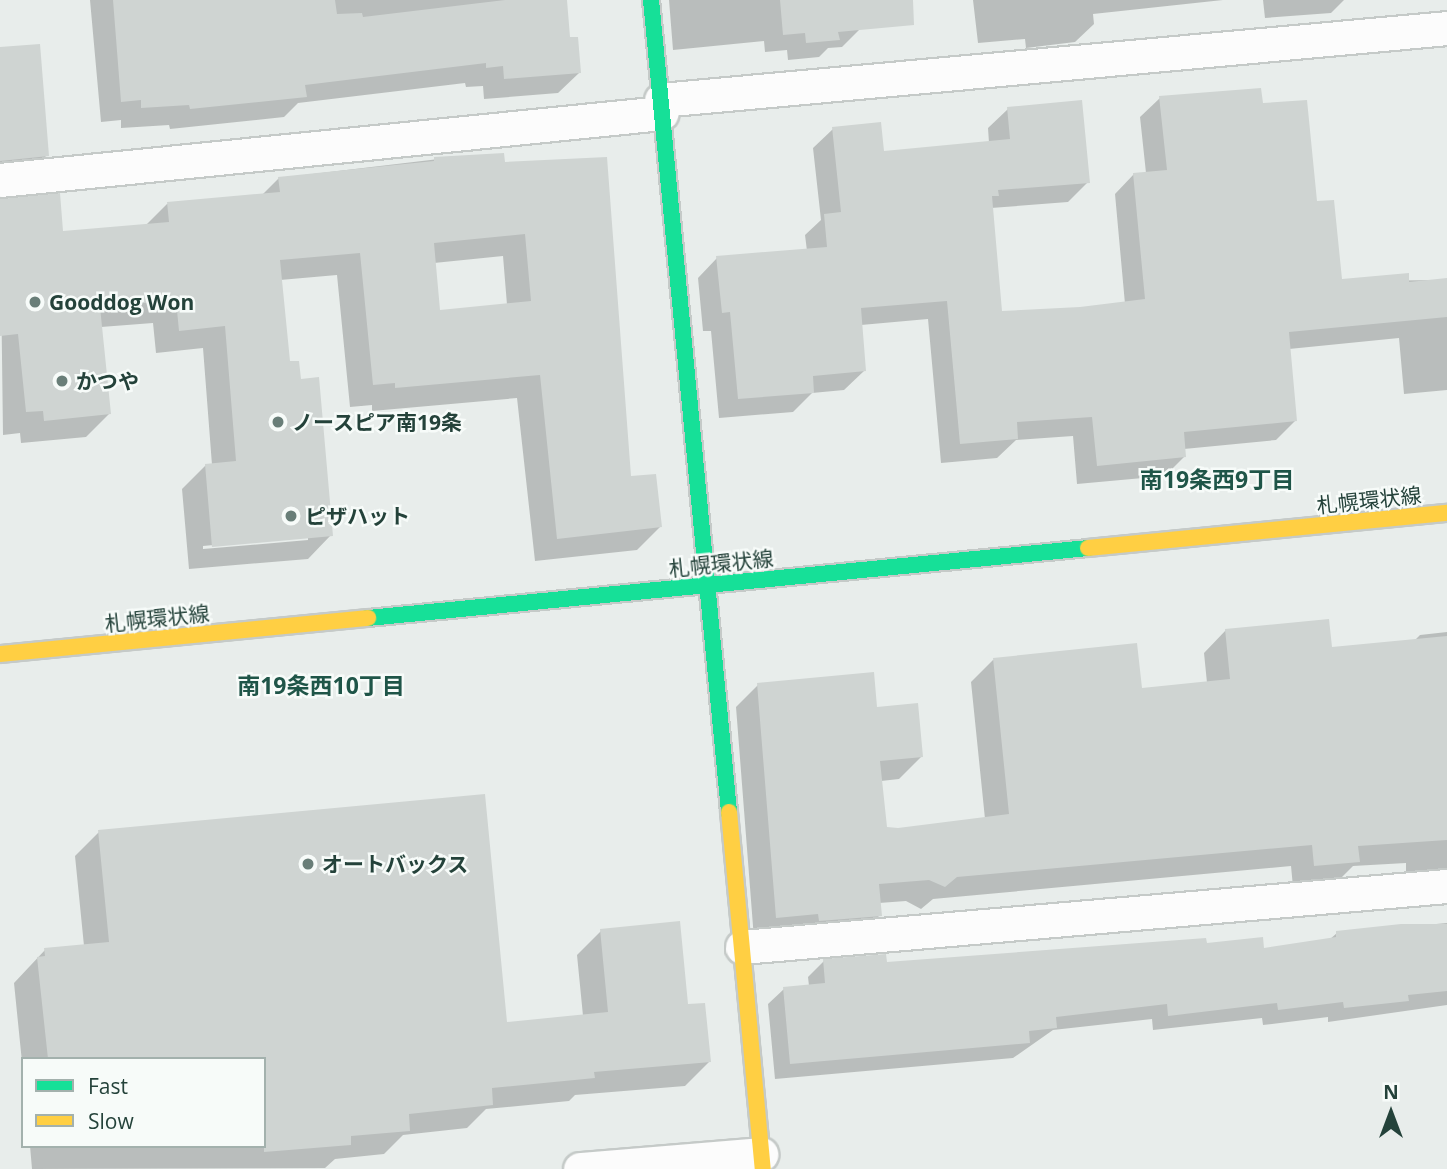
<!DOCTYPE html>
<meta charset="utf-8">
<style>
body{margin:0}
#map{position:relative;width:1447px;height:1169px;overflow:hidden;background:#e8edeb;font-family:"Open Sans","Noto Sans JP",sans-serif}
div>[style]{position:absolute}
.shadow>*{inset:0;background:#0003}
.building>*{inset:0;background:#cfd4d2}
.roads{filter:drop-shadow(2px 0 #c5cac8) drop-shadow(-2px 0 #c5cac8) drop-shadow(0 2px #c5cac8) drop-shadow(0 -2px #c5cac8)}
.street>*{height:33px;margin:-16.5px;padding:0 16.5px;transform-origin:16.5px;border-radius:16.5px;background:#fcfcfc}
.fast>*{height:16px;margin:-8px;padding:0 8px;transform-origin:8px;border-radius:8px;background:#16e098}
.slow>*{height:16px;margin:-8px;padding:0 8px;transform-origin:8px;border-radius:8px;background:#ffcf43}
.dots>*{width:19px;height:19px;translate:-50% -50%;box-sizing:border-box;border:4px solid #f7fbf9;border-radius:50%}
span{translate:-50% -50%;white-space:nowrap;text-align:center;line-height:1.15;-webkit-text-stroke:5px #f7fbf9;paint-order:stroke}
.poi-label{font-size:21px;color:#24423a;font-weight:700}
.left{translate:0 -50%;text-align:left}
.street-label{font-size:21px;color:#24423a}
.neighbourhood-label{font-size:23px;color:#1f5548;font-weight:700}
.legend{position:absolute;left:21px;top:1057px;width:245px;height:91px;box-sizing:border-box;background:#f7fbf9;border:2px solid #a3b1ad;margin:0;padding:9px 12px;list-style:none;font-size:21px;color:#24423a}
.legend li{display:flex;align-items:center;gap:14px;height:35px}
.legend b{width:35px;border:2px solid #a3b1ad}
.north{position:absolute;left:1356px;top:1078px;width:70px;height:70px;-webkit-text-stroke:5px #f7fbf9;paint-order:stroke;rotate:0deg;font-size:19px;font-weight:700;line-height:28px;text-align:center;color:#24423a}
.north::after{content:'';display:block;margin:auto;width:24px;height:32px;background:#24423a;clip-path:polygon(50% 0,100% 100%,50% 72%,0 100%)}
</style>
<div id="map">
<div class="shadow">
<div style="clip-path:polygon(90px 0,566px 0,568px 39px,579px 73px,558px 93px,484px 99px,483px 86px,466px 87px,465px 83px,298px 103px,284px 117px,170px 129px,169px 125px,121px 128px,121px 120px,101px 122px)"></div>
<div style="clip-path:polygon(669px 0,858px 0,860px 29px,842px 47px,828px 48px,819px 57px,788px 60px,787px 50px,765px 52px,764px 41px,673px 50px)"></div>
<div style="clip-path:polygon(973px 0,1223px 0,1093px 14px,1094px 24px,1075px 42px,1026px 48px,1025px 39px,978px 43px)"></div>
<div style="clip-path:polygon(1263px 0,1344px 0,1331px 13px,1265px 18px)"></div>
<div style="clip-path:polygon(0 49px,47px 155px,24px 178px,0 182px)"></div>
<div style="clip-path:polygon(1160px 98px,1261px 105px,1316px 203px,1340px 281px,1447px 280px,1447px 390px,1404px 394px,1399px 338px,1289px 349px,1295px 421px,1276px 440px,1184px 449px,1184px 457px,1165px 476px,1077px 484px,1073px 436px,1016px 440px,997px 458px,941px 463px,928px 319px,861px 325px,864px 371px,844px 390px,812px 393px,793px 412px,719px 418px,711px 331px,703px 331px,698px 278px,717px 258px,807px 251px,805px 235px,821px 220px,813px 148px,833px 129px,883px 152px,989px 143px,988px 128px,1008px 109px,1088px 182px,1068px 202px,991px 208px,1000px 313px,1081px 309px,1125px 304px,1115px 194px,1134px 174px,1146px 173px,1140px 117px)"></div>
<div style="clip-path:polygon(evenodd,464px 156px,504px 164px,629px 478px,660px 527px,637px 550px,535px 561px,517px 398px,372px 411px,372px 405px,350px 407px,337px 275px,280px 280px,288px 363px,331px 535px,308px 559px,189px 569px,182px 489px,206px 465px,212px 465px,203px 348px,156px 353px,153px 323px,101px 327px,109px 414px,86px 437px,21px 443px,20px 433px,3px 435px,0 201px,61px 233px,145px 226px,167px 204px,262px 195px,279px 178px,464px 156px,503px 256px,507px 305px,439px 311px,434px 263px,503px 256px,464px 156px,308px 536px,308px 540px,203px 549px,203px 546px,308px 536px)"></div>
<div style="clip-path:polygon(1226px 630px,1330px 648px,1415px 640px,1420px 635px,1447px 632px,1447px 869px,1406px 872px,1406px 863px,1353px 866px,1336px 883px,1293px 887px,1291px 866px,933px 899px,921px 909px,906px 901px,879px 903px,880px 915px,858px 937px,754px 939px,736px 707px,758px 685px,876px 709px,921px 757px,899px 779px,881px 781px,885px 829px,899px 830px,985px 819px,971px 682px,993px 660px,1140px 690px,1207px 683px,1204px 653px)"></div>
<div style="clip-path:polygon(99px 832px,505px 1024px,583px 1016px,577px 955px,601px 931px,686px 1006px,709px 1062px,685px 1086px,575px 1095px,569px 1101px,486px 1109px,467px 1128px,403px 1135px,384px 1154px,335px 1159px,325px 1168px,32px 1169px,30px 1146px,264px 1146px,264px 1059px,23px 1059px,23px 1072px,14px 983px,45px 950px,84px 946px,75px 856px)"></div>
<div style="clip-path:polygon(1447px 923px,1447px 1005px,1328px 1022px,1328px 1017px,1263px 1025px,1262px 1018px,1153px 1030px,1152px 1019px,1053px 1030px,1013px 1058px,775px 1079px,768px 1004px,784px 989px,809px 986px,808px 977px,824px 961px,886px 964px,1205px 945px,1263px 950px,1329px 940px,1337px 933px)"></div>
</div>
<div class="building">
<div style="clip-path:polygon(113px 0,335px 0,337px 14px,362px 13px,363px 17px,505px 0,567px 0,570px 37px,578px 37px,581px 73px,504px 79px,503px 66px,486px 68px,486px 63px,305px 85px,307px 97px,190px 109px,189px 105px,141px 108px,141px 100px,121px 102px)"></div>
<div style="clip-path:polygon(780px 0,913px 0,914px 25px,838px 32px,840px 40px,806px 43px,805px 33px,783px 35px)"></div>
<div style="clip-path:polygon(40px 44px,49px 156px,0 161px,0 47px)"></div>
<div style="clip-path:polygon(1261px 88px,1263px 103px,1307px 100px,1317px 201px,1334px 200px,1342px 279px,1409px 273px,1409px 282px,1447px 278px,1447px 317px,1289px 332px,1297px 421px,1184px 432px,1186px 457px,1097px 466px,1092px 417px,1017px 422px,1018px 439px,960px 444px,947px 301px,861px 308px,866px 371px,813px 376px,814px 393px,738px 399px,730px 312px,722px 313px,716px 256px,827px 247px,824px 214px,841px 212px,832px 127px,881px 122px,884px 151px,1010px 139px,1007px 107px,1082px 100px,1090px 183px,998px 190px,999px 196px,992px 196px,1002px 311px,1080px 307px,1145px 299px,1133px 173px,1167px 170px,1159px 96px)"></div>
<div style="clip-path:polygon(evenodd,504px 153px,505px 162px,607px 157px,631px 476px,656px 474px,662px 527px,557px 539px,540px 375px,395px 388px,395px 383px,373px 385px,360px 253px,280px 260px,290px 361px,299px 361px,301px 379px,319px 377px,333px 536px,212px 547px,205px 464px,236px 461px,225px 326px,179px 331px,176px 300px,100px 307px,111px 414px,44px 421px,43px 411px,26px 412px,18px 334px,0 336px,0 199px,60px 193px,63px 231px,169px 222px,167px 202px,280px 192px,278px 177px,434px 161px,434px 157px,504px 153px,525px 234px,531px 301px,440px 310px,434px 243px,525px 234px)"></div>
<div style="clip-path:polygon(1329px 619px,1332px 647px,1447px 636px,1447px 840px,1358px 846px,1360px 862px,1314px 866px,1312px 845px,957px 877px,945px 887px,929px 880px,879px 884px,882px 916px,819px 921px,818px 914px,776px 918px,757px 683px,874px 672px,877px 707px,918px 703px,923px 757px,880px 761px,887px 827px,898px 828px,1009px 814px,993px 658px,1137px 643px,1142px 688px,1230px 679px,1225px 629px)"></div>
<div style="clip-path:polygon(485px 794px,507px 1022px,608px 1012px,600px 929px,680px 921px,688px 1004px,705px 1003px,711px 1062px,594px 1072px,595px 1078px,492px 1088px,493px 1105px,409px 1114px,410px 1131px,351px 1136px,351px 1145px,264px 1152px,264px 1059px,48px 1059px,37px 957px,45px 956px,44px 948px,109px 942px,98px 830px)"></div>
<div style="clip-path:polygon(1401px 924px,1447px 924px,1447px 991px,1408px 995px,1409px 1001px,1344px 1008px,1343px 1002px,1278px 1010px,1277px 1003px,1168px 1016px,1167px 1004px,1056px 1017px,1057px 1028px,1029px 1031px,1030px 1043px,790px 1064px,783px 987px,825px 983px,823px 959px,886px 954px,887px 962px,1206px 938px,1207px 943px,1263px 937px,1264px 948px,1336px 937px,1336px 931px)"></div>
</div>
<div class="roads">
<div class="street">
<div style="left:661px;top:100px;width:789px;rotate:-5.23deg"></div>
<div style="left:0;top:180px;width:665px;rotate:-5.78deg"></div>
<div style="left:742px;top:947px;width:708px;rotate:-4.95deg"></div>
<div style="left:580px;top:1169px;width:182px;rotate:-4.7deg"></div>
</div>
<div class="fast">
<div style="left:651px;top:0;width:816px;rotate:84.51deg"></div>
<div style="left:368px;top:618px;width:723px;rotate:-5.55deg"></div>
</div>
<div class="slow">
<div style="left:1088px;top:548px;width:361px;rotate:-5.6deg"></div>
<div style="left:0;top:654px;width:370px;rotate:-5.6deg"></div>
<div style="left:729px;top:812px;width:359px;rotate:84.6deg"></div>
</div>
</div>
<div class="dots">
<div style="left:35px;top:302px;background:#697e78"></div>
<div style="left:62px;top:381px;background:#697e78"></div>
<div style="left:278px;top:422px;background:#697e78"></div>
<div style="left:291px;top:516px;background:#697e78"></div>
<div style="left:308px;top:864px;background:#697e78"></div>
</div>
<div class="poi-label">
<span class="left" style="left:49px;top:302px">Gooddog Won</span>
<span class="left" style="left:76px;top:381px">かつや</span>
<span class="left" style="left:292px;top:422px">ノースピア南19条</span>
<span class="left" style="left:305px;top:516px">ピザハット</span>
<span class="left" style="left:322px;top:864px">オートバックス</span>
</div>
<div class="street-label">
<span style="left:1369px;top:500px;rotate:-6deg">札幌環状線</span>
<span style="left:721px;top:563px;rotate:-6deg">札幌環状線</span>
<span style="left:157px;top:618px;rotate:-6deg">札幌環状線</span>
</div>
<div class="neighbourhood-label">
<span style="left:1217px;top:479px">南19条西9丁目</span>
<span style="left:321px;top:685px">南19条西10丁目</span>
</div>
<ul class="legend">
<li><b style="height:9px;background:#16e098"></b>Fast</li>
<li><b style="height:9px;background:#ffcf43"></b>Slow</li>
</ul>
<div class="north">N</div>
</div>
